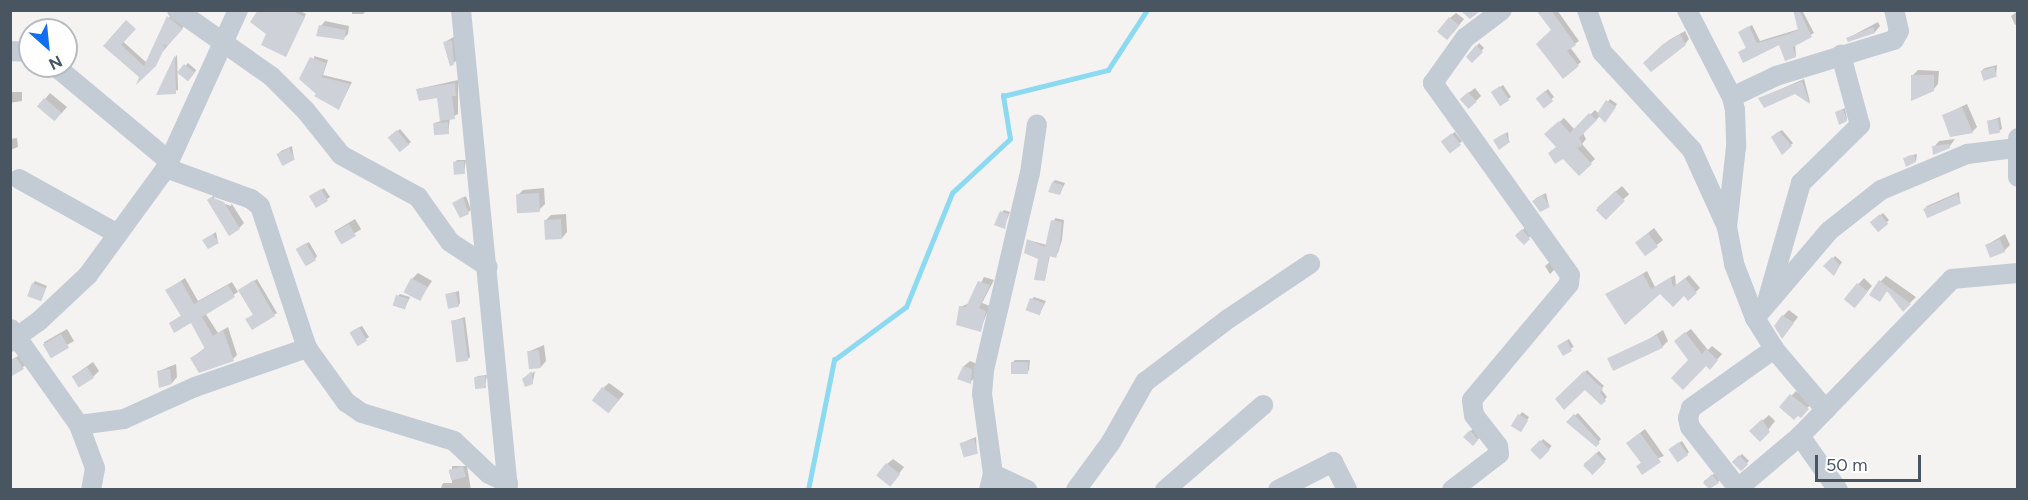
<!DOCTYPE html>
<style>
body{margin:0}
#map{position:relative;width:2028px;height:500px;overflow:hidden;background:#f5f2f2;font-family:Figtree,sans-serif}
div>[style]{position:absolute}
.shadow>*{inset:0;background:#0003;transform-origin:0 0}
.stream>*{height:4.5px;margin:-2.25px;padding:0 2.25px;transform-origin:2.25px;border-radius:2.25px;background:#8cdaf1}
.building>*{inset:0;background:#ced1d7;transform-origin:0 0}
.minor>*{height:20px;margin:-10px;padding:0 10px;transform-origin:10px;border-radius:10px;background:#c3ccd4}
span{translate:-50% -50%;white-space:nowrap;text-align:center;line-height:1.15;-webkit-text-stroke:4.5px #fff;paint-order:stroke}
.frame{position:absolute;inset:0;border:12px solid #495561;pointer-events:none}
.north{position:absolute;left:18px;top:18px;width:60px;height:60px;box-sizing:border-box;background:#fff;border:2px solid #b6bbc0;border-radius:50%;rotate:153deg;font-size:16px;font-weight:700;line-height:24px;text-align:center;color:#495561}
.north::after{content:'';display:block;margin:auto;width:21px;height:27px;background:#126fee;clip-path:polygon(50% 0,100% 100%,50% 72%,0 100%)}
.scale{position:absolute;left:1815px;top:455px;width:106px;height:27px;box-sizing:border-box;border:3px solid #495561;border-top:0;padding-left:8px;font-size:18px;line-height:21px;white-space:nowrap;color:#495561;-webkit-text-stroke:4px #fff;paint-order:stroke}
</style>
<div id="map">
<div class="shadow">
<div style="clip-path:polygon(260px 10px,298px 10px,306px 14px,286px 55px,268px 34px)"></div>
<div style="clip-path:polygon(352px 10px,367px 10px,363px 14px,352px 14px)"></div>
<div style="clip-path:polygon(1543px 10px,1557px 10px,1579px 41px,1570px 47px,1581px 62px,1563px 77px,1553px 30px)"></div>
<div style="clip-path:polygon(1795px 10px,1802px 10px,1814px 33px,1795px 44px,1796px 56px,1786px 59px,1780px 43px,1740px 52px,1747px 47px,1740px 32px,1752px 25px,1760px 41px,1799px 29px)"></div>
<div style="clip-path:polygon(2018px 11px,2018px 24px,2015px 25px,2011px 16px)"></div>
<div style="clip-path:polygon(1456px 13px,1464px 19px,1453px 33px,1450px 18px)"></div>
<div style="clip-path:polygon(171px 14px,185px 25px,139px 80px,140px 76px,107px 47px,118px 37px,147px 63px)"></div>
<div style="clip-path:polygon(325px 21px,349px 26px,348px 34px,343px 39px,321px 26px)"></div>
<div style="clip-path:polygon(1878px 22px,1880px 26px,1875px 32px,1848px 38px)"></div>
<div style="clip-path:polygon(1685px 31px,1689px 39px,1685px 44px,1645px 63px,1669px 40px)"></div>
<div style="clip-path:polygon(457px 35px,459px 57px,454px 63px,445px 42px)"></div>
<div style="clip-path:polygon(1479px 43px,1484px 48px,1472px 61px,1468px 57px)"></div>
<div style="clip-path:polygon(177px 55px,178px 90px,159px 93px,176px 56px)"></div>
<div style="clip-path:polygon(314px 56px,328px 60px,323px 75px,352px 82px,339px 108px,318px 93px)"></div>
<div style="left:188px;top:63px;width:11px;height:13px;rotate:41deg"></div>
<div style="clip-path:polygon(1997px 65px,1996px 76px,1982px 70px,1985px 68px)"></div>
<div style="clip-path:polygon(1918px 70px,1939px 71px,1938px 84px,1933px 90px,1913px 75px)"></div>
<div style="clip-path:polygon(1804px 79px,1810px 102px,1795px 92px,1760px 98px)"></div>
<div style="clip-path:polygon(458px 80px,458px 114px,450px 118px,448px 133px,434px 123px,441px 121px,438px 96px,418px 89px)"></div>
<div style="clip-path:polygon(1503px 85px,1511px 97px,1508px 99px,1496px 90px)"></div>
<div style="clip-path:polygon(1475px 88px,1481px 96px,1476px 101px,1467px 94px)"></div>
<div style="clip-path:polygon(1548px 89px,1554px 97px,1543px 106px,1540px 96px)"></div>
<div style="clip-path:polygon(10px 92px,22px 92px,22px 101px,10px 103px)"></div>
<div style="clip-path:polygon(50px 93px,67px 107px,61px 114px,45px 99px)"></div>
<div style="clip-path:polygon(1610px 99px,1617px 104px,1607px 119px,1600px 116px,1583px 133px,1586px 139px,1582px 144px,1595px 159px,1579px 174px,1546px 134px,1564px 118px,1575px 130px,1595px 110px,1599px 114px)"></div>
<div style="clip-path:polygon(1967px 104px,1977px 127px,1972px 132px,1944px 115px)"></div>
<div style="clip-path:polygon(1845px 108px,1847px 119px,1844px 122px,1837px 112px)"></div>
<div style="clip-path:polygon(2000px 117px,2002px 129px,1999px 131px,1989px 121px)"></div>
<div style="left:400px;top:129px;width:17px;height:13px;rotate:50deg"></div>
<div style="clip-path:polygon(1782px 130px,1793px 143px,1782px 153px,1775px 135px)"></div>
<div style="clip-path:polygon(1455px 132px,1462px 141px,1460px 143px,1446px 139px)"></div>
<div style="clip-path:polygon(1508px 132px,1509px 141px,1497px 138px)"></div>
<div style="clip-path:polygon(17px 138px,18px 147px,10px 150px,10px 139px)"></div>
<div style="clip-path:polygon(1955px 139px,1949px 147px,1934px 147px,1939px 141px)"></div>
<div style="clip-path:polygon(292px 146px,294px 159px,278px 154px,281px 151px)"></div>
<div style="clip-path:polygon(1917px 154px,1916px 161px,1905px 159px,1908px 156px)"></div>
<div style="clip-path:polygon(457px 160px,466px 160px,464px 172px,454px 163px)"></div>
<div style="clip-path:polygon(1055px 180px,1065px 183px,1060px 194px,1053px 182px)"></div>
<div style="left:1622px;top:186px;width:11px;height:33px;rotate:49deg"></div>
<div style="clip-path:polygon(324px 188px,330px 197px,317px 206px,314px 194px)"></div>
<div style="clip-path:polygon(544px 188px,545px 204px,539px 210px,517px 196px,523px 190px)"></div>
<div style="clip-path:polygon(1959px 192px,1960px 202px,1925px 208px,1927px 206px)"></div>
<div style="clip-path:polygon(1546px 193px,1549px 206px,1534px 201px,1536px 198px)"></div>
<div style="clip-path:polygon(evenodd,214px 195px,228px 198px,244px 223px,239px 228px,230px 234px,209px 200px,214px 195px,214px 197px,232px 203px,231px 206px,214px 200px,214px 197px)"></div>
<div style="clip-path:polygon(466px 196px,471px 210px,468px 212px,457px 201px)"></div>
<div style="clip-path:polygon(1004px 210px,1010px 212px,1004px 227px,1002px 212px)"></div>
<div style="clip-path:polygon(1883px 213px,1889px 220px,1878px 231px,1872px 223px)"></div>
<div style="clip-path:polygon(566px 214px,567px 232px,562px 238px,545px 221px,551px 215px)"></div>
<div style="clip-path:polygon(1055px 218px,1064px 220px,1062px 240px,1058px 253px,1050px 255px,1045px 280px,1039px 258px,1028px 240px,1047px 245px)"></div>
<div style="left:355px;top:219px;width:12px;height:24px;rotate:59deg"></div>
<div style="left:1525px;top:228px;width:10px;height:11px;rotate:53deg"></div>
<div style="clip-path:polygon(1654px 228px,1663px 240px,1646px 254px,1643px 237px)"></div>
<div style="clip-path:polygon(216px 232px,218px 242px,207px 238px)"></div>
<div style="clip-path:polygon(2005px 234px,2010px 245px,2004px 251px,1987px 245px)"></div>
<div style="clip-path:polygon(309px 242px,317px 256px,315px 259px,301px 247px)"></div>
<div style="clip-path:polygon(1835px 256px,1842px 262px,1834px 274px,1826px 266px)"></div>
<div style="clip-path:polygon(1550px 262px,1555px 269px,1550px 274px,1545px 266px)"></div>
<div style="clip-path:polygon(1647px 271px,1655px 287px,1675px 275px,1676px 286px,1689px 275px,1700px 288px,1688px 299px,1684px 294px,1660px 292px,1607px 295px)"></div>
<div style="clip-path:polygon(418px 273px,432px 281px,419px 300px,412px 279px)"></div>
<div style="clip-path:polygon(1886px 276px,1916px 297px,1903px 310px,1888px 290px,1879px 300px,1881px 281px)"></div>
<div style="clip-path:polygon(984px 277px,994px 280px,982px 303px,990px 306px,980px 330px,960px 307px,970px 303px)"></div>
<div style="clip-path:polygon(185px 278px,198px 301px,232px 282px,238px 292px,205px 313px,218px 333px,228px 327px,237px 355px,233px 359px,192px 358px,206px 347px,192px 321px,170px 323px,182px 315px,167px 290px)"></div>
<div style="clip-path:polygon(1864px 278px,1872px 286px,1859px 301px,1845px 299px)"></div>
<div style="clip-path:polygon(257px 279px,277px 313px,252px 328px,250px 317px,254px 314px,243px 288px)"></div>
<div style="clip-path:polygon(35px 281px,47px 286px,40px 300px,33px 284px)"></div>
<div style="clip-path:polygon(459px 291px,460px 303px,458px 306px,447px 294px)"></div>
<div style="clip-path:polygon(400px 294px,410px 297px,405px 308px,398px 296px)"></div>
<div style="clip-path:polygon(1034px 297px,1046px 301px,1040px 313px,1032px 299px)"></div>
<div style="clip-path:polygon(1789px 310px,1798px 317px,1782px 337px,1783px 316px)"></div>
<div style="clip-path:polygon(465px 317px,470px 357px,468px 359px,453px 321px)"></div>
<div style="clip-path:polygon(362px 326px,369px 337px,358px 344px,354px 330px)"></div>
<div style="left:67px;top:329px;width:14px;height:27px;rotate:60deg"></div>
<div style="clip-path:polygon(1691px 329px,1708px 350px,1712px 346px,1722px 354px,1714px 363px,1690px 361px,1680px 337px)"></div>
<div style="clip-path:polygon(1663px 330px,1668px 341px,1662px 347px,1612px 363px)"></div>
<div style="left:1569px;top:339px;width:9px;height:12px;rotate:58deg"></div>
<div style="clip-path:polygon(544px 345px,546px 361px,541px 367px,528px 352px)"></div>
<div style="clip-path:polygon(19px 355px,26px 365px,20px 369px,14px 359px)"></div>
<div style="clip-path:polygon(1015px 360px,1030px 360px,1029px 370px,1027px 373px,1013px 362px)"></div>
<div style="clip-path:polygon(970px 361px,977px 364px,976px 377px,970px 382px,964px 366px)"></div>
<div style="clip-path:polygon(93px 362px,99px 371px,93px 377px,73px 376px)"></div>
<div style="clip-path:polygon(176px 364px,177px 377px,172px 383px,159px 371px)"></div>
<div style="clip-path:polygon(1587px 370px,1604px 386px,1601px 389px,1607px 397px,1601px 403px,1586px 388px,1557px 399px)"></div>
<div style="clip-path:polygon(535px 371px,533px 381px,523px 381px)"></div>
<div style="clip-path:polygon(487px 375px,485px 386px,475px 378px,478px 376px)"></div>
<div style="clip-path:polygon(609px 383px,624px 394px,614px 406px,603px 388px)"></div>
<div style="clip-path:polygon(1796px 391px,1812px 404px,1794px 418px,1781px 407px)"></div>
<div style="clip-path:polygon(1522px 412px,1529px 417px,1522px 428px,1512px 426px)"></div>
<div style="clip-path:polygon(1578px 413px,1601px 439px,1596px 445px,1568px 422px)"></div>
<div style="clip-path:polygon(1769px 415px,1775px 421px,1765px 434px,1751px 431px)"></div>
<div style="left:1473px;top:429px;width:11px;height:11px;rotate:49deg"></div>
<div style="clip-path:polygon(1645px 429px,1664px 456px,1638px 466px,1642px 462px,1632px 439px)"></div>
<div style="clip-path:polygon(976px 437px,977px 452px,962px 445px,964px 442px)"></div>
<div style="left:1543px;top:439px;width:11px;height:15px;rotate:38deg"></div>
<div style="clip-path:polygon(1682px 441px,1689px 452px,1687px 454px,1672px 447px)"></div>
<div style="left:1599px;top:451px;width:11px;height:20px;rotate:49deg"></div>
<div style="left:1742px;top:454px;width:10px;height:11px;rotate:45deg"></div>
<div style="clip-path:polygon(893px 459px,904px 467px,895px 479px,887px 464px)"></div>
<div style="clip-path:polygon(452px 466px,467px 466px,471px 490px,440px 490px,443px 483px,452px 483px)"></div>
<div style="left:1715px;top:473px;width:9px;height:14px;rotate:54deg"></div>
</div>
<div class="stream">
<div style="left:808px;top:490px;width:133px;rotate:-78.7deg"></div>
<div style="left:834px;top:360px;width:89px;rotate:-36.4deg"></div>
<div style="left:906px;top:307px;width:123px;rotate:-68deg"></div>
<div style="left:952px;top:193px;width:79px;rotate:-43deg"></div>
<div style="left:1010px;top:139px;width:44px;rotate:-99.2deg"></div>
<div style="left:1003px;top:96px;width:108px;rotate:-13.9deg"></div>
<div style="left:1108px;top:70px;width:72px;rotate:-57deg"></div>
</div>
<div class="building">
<div style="clip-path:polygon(258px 10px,291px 10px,305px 17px,286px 57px,261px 45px,266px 34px,250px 22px)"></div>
<div style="clip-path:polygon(1460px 10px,1477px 10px,1479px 12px,1470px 19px)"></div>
<div style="clip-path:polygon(1536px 10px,1551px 10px,1576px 45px,1567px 51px,1579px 66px,1563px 79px,1536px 44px,1551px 30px)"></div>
<div style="clip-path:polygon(1793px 10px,1799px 10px,1812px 37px,1793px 47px,1796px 57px,1785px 61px,1779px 45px,1743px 63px,1738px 52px,1746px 48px,1738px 32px,1749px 26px,1757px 43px,1789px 34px,1798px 30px)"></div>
<div style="clip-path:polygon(167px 16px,183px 29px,167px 46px,161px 44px,165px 47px,156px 66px,136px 85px,139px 77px,103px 46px,126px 20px,136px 29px,121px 45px,144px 66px)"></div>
<div style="left:1449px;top:17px;width:13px;height:19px;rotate:39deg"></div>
<div style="clip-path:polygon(319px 25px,346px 30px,344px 40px,316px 36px)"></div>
<div style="clip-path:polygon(1873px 27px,1875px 33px,1848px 42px,1846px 38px)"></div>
<div style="clip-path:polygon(1680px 34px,1686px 45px,1651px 72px,1643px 63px,1663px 44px)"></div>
<div style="clip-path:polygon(452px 40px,454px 65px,450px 66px,443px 42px)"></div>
<div style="clip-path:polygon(1476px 45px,1483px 52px,1472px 63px,1466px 57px)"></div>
<div style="clip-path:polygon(175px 55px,176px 94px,156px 95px)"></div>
<div style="clip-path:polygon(310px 57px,326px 63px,322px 77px,350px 84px,339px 110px,314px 96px,316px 94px,299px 79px)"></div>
<div style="left:184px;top:64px;width:14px;height:11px;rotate:39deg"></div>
<div style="left:1994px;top:67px;width:10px;height:14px;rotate:73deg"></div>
<div style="clip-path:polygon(1911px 75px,1934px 75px,1934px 91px,1911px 101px)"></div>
<div style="clip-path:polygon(1802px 81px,1810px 104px,1795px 94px,1764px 108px,1758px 98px)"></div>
<div style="clip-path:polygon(455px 83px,456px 96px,452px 96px,455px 119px,440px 121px,437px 98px,419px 101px,416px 89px)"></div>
<div style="left:1500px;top:86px;width:17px;height:11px;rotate:57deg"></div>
<div style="left:1545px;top:91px;width:13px;height:12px;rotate:51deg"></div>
<div style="left:1468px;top:92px;width:13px;height:11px;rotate:48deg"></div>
<div style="left:44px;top:98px;width:23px;height:11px;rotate:40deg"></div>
<div style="clip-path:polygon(1606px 100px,1616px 107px,1605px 123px,1597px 114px)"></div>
<div style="clip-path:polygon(1962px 107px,1973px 133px,1950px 137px,1942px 115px)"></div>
<div style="clip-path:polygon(1843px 109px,1847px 121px,1839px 125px,1835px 112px)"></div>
<div style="clip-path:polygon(1589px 113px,1597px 120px,1579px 138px,1583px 145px,1577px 148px,1592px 164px,1579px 176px,1563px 159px,1555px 164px,1548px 153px,1556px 147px,1544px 134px,1559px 121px,1570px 133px)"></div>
<div style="left:1998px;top:119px;width:14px;height:11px;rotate:82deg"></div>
<div style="left:448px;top:122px;width:12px;height:15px;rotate:85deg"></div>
<div style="left:397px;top:130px;width:19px;height:12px;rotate:51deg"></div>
<div style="clip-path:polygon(1779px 131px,1792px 146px,1782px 155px,1771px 137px)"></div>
<div style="left:1452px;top:133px;width:15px;height:14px;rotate:53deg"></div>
<div style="clip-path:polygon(1505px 133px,1510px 142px,1499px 150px,1493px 140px)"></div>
<div style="clip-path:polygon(1949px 144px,1950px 148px,1933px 155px,1932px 146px)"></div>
<div style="left:289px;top:148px;width:13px;height:14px;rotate:63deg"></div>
<div style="clip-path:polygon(1914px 155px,1916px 162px,1906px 167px,1903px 158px)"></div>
<div style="left:464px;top:161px;width:13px;height:11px;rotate:86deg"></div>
<div style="clip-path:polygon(1052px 182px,1063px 185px,1060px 195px,1048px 192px)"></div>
<div style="left:321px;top:189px;width:14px;height:14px;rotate:60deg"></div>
<div style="left:1615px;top:191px;width:14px;height:27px;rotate:45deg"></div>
<div style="left:539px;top:193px;width:19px;height:23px;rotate:87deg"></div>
<div style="left:1957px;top:194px;width:10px;height:37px;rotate:66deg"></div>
<div style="clip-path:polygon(1543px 195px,1550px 207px,1540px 212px,1532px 201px)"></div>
<div style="clip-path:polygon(211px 197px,224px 202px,240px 229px,229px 236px,207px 200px)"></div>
<div style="clip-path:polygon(463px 197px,469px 214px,460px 218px,452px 203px)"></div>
<div style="clip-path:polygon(1000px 211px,1008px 214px,1005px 229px,994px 225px)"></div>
<div style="left:1880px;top:214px;width:13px;height:13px;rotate:51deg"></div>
<div style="left:561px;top:219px;width:20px;height:17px;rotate:87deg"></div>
<div style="clip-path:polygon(1051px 220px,1062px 222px,1060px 244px,1056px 258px,1049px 256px,1045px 281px,1034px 280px,1038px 259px,1024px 253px,1027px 239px,1045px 247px)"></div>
<div style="left:349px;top:224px;width:14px;height:17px;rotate:60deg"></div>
<div style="clip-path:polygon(1522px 229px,1530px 239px,1524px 245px,1515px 236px)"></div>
<div style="left:1648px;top:233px;width:17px;height:16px;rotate:54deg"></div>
<div style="clip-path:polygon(213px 234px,219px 243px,208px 249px,202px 240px)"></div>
<div style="left:2000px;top:239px;width:14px;height:16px;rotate:69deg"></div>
<div style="left:306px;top:243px;width:20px;height:12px;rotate:60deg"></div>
<div style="clip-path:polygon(1832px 257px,1840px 265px,1834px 276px,1823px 266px)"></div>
<div style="clip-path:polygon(1643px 274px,1651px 289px,1671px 277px,1673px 287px,1685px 278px,1697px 293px,1688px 301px,1684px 296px,1673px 307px,1660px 294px,1625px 325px,1605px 294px)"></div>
<div style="left:411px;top:278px;width:19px;height:16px;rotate:28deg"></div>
<div style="clip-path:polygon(254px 280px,275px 316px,252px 330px,245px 319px,253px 315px,238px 290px)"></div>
<div style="clip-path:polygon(1879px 280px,1911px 304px,1903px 312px,1887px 291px,1880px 302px,1869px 295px)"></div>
<div style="clip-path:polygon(181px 281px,194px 304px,228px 285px,235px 297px,202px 317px,213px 336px,223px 330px,234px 361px,199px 373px,190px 358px,205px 349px,191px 323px,174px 333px,169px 323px,181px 316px,165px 290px)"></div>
<div style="clip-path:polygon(978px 281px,990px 285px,979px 308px,986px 311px,981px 332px,956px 325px,959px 306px,966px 307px)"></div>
<div style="left:32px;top:283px;width:15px;height:14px;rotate:20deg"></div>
<div style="left:1857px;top:283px;width:14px;height:21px;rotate:39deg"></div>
<div style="left:456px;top:292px;width:15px;height:11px;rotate:79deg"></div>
<div style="left:396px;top:295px;width:13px;height:11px;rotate:18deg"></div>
<div style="left:1030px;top:298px;width:15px;height:13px;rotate:20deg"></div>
<div style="clip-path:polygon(1782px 315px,1794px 323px,1782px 339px,1774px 326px)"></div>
<div style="left:463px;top:319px;width:42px;height:12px;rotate:83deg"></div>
<div style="left:359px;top:327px;width:16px;height:11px;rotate:60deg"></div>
<div style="clip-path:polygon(1685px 332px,1702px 354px,1706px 349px,1718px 360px,1710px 370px,1706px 366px,1683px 390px,1671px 378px,1688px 360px,1674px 341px)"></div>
<div style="left:61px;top:334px;width:16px;height:21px;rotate:60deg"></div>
<div style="left:1657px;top:335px;width:14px;height:55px;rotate:65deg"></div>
<div style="clip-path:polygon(1567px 340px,1572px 351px,1563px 356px,1557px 346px)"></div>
<div style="left:539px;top:350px;width:18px;height:12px;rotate:84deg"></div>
<div style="clip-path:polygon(16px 357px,24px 369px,10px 377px,10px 360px)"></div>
<div style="left:1011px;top:362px;width:17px;height:12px"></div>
<div style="clip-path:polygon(963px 366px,972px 369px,971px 384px,957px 379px)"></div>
<div style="left:87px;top:367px;width:13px;height:18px;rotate:58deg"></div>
<div style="clip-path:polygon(170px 369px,172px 384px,159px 388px,157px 371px)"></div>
<div style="clip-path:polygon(532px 371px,533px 384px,525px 387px,522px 379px)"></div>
<div style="clip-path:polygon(1584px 371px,1603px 389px,1600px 392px,1606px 401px,1601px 405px,1585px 390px,1564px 410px,1555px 399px)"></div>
<div style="left:485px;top:376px;width:12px;height:11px;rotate:85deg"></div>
<div style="left:602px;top:387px;width:21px;height:17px;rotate:37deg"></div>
<div style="clip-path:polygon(1790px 394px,1809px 409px,1801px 418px,1798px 416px,1794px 420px,1779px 407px)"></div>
<div style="left:1518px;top:414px;width:12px;height:14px;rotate:31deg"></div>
<div style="clip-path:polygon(1574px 414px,1600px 443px,1596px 447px,1566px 422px)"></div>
<div style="clip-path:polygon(1762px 419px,1770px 432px,1760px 442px,1749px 431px)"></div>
<div style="clip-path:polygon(1470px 430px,1478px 440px,1473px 446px,1463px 437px)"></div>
<div style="clip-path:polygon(1640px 433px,1661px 462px,1642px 475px,1636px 466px,1641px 463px,1626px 443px)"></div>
<div style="left:974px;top:439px;width:15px;height:15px;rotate:74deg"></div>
<div style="left:1540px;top:440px;width:14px;height:14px;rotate:45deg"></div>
<div style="left:1679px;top:442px;width:16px;height:13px;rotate:55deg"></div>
<div style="left:1596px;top:453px;width:13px;height:18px;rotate:45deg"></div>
<div style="left:1739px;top:455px;width:13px;height:10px;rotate:45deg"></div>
<div style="left:886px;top:463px;width:18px;height:16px;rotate:38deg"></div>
<div style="left:463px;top:466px;width:11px;height:15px;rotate:75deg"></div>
<div style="clip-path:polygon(1712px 474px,1719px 483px,1709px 489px,1703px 483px)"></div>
</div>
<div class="minor">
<div style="left:177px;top:10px;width:115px;rotate:35.1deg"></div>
<div style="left:271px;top:76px;width:49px;rotate:45deg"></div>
<div style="left:306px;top:111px;width:56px;rotate:51.5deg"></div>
<div style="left:341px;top:155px;width:88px;rotate:28.6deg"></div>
<div style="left:418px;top:197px;width:55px;rotate:54.6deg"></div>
<div style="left:450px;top:242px;width:45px;rotate:33.3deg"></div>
<div style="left:461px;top:10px;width:482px;rotate:84.4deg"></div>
<div style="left:1587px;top:10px;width:45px;rotate:70.3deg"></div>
<div style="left:1602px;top:52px;width:133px;rotate:47.4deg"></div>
<div style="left:1692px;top:150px;width:85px;rotate:65.6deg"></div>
<div style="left:1687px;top:10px;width:98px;rotate:62.7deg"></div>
<div style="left:1732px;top:97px;width:13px;rotate:77deg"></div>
<div style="left:1735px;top:110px;width:37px;rotate:88deg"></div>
<div style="left:1736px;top:147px;width:81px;rotate:96.4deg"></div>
<div style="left:1727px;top:227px;width:38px;rotate:79deg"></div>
<div style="left:1734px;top:264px;width:58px;rotate:68.7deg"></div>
<div style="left:1755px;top:318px;width:36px;rotate:58deg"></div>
<div style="left:1774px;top:349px;width:80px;rotate:49.6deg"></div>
<div style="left:10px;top:51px;width:20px;rotate:3deg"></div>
<div style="left:55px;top:66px;width:148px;rotate:39.8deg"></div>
<div style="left:1732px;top:97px;width:49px;rotate:-25.5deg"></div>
<div style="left:1776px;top:76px;width:123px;rotate:-17deg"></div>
<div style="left:1894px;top:40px;width:10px;rotate:-61deg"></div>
<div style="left:1899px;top:31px;width:22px;rotate:-103deg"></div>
<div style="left:2018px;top:138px;width:39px;rotate:90deg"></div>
<div style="left:166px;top:168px;width:90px;rotate:20deg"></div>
<div style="left:251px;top:199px;width:11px;rotate:38deg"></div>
<div style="left:260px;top:206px;width:150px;rotate:71.7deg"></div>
<div style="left:307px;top:348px;width:67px;rotate:54.2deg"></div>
<div style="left:346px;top:402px;width:19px;rotate:35deg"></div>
<div style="left:362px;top:413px;width:96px;rotate:16.9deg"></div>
<div style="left:454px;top:441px;width:48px;rotate:43.3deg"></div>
<div style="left:489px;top:474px;width:21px;rotate:25deg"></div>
<div style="left:19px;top:179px;width:113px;rotate:29.1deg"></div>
<div style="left:1768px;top:298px;width:120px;rotate:-74deg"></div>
<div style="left:1801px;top:183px;width:83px;rotate:-44.5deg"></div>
<div style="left:1860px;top:125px;width:73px;rotate:-105.2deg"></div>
<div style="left:1755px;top:318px;width:114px;rotate:-49.6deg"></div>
<div style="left:1829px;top:231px;width:66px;rotate:-38.3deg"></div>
<div style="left:1881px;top:190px;width:93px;rotate:-22.7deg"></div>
<div style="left:1967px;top:154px;width:48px;rotate:-7.1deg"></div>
<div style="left:11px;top:329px;width:118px;rotate:54.7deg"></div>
<div style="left:79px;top:425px;width:46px;rotate:69.6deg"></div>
<div style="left:95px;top:468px;width:22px;rotate:100deg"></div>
<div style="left:10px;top:342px;width:34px;rotate:-36deg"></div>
<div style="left:38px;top:322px;width:69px;rotate:-43.2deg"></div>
<div style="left:88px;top:275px;width:132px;rotate:-53.9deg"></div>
<div style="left:166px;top:168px;width:174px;rotate:-65.5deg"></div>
<div style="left:79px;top:425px;width:45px;rotate:-7.6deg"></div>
<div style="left:124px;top:419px;width:78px;rotate:-24.3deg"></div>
<div style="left:195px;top:387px;width:119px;rotate:-19.2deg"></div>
<div style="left:1800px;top:436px;width:66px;rotate:54.9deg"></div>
<div style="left:993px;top:474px;width:38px;rotate:25deg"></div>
<div style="left:1737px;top:487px;width:76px;rotate:-128.1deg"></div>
<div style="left:1690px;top:427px;width:9px;rotate:-103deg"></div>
<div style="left:1688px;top:418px;width:10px;rotate:-73deg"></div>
<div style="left:1691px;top:408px;width:102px;rotate:-35.4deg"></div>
<div style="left:989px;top:490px;width:16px;rotate:-76deg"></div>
<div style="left:993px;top:474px;width:81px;rotate:-97.8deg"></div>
<div style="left:982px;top:394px;width:24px;rotate:-85deg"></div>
<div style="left:984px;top:370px;width:202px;rotate:-76.9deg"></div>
<div style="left:1030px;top:173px;width:49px;rotate:-81.9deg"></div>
<div style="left:1076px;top:490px;width:59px;rotate:-53.9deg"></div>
<div style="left:1111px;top:442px;width:69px;rotate:-60.5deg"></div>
<div style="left:1145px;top:382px;width:104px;rotate:-37.2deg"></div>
<div style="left:1228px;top:319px;width:99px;rotate:-33.9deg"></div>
<div style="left:1165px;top:490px;width:130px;rotate:-40.9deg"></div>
<div style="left:1278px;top:490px;width:62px;rotate:-27deg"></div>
<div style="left:1333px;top:462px;width:31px;rotate:63deg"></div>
<div style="left:1452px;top:490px;width:59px;rotate:-37.5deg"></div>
<div style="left:1499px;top:454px;width:8px;rotate:-97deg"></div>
<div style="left:1498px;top:446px;width:39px;rotate:-128deg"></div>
<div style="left:1474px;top:415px;width:15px;rotate:-98deg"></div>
<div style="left:1472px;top:400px;width:151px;rotate:-50.1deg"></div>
<div style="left:1569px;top:284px;width:9px;rotate:-84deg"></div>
<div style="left:1570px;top:275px;width:236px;rotate:-125.5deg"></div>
<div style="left:1433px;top:83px;width:55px;rotate:-54.6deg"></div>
<div style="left:1465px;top:38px;width:46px;rotate:-37.1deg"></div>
<div style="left:1736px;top:490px;width:84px;rotate:-40.2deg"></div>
<div style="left:1800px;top:436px;width:219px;rotate:-45.9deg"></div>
<div style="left:1952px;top:279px;width:66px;rotate:-5.2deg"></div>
</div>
<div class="frame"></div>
<div class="north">N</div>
<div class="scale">50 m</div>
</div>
